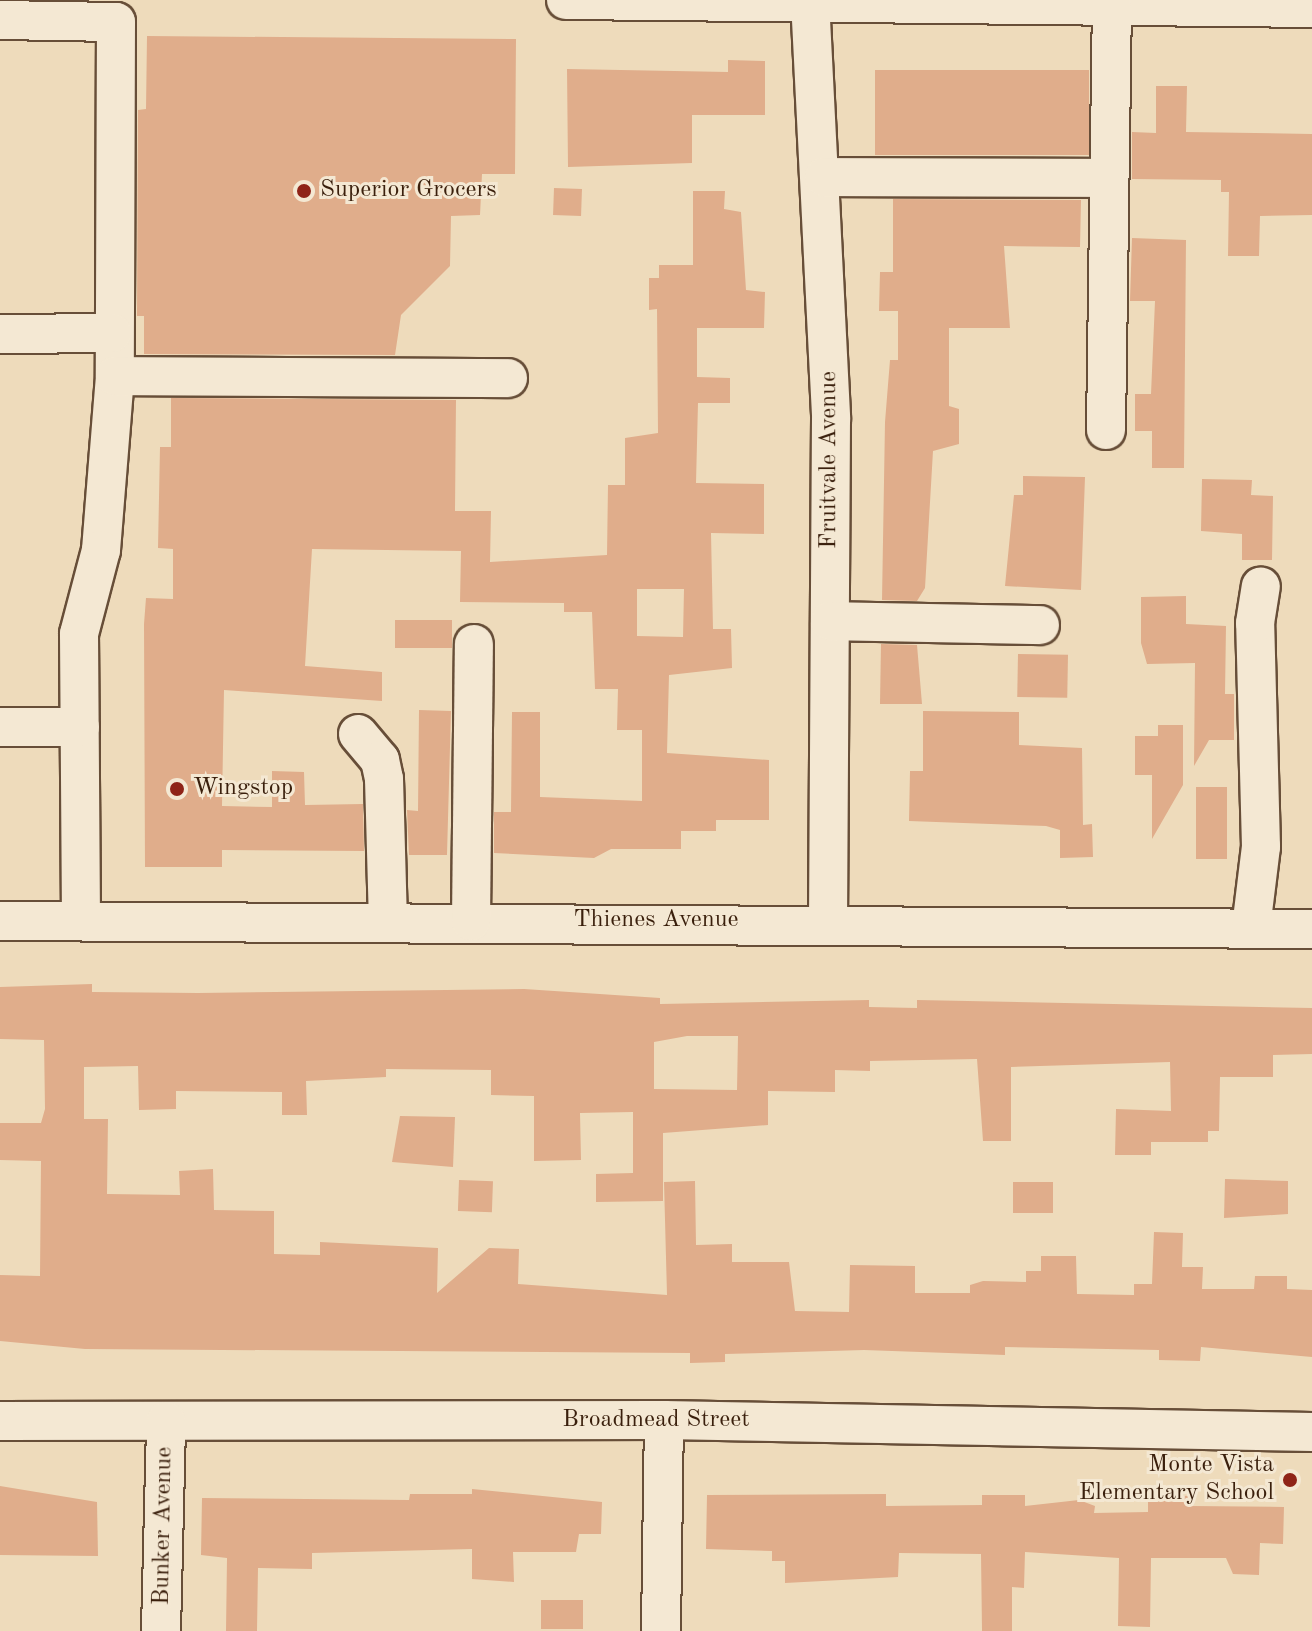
<!DOCTYPE html>
<style>
body{margin:0}
#map{position:relative;width:1312px;height:1631px;overflow:hidden;background:#eedbbb;font-family:"Old Standard TT",serif}
div>[style]{position:absolute}
.building>*{inset:0;background:#e0ad8b;transform-origin:0 0}
.roads{filter:drop-shadow(2px 0 #674e38) drop-shadow(-2px 0 #674e38) drop-shadow(0 2px #674e38) drop-shadow(0 -2px #674e38)}
.minor>*{height:38px;margin:-19px;padding:0 19px;transform-origin:19px;border-radius:19px;background:#f4e8d3}
.dots>*{width:22px;height:22px;translate:-50% -50%;box-sizing:border-box;border:4px solid #f4e8d3;border-radius:50%}
span{translate:-50% -50%;white-space:nowrap;text-align:center;line-height:1.15;-webkit-text-stroke:6px #f4e8d3;paint-order:stroke}
.poi-label{font-size:24px;color:#3a1f0c}
.left{translate:0 -50%;text-align:left}
.right{translate:-100% -50%;text-align:right}
.street-label{font-size:24px;color:#3a1f0c}
</style>
<div id="map">
<div class="building">
<div style="clip-path:polygon(147px 36px,516px 39px,515px 174px,482px 174px,480px 215px,451px 216px,450px 266px,401px 315px,395px 355px,144px 354px,144px 316px,137px 316px,138px 110px,146px 109px)"></div>
<div style="clip-path:polygon(728px 60px,765px 61px,765px 115px,692px 115px,692px 163px,568px 167px,567px 69px,728px 72px)"></div>
<div style="left:875px;top:70px;width:214px;height:85px"></div>
<div style="clip-path:polygon(1156px 86px,1187px 86px,1186px 132px,1312px 134px,1312px 215px,1260px 216px,1259px 256px,1228px 256px,1229px 192px,1221px 192px,1221px 180px,1132px 179px,1132px 132px,1156px 133px)"></div>
<div style="left:554px;top:188px;width:28px;height:27px;rotate:2deg"></div>
<div style="clip-path:polygon(evenodd,693px 191px,725px 191px,724px 209px,741px 212px,746px 290px,765px 292px,764px 328px,697px 328px,697px 377px,730px 378px,730px 403px,698px 403px,696px 483px,764px 484px,764px 534px,711px 533px,713px 629px,731px 629px,732px 668px,669px 675px,667px 753px,769px 760px,769px 820px,716px 820px,716px 831px,681px 831px,681px 849px,611px 849px,594px 858px,494px 853px,494px 812px,511px 812px,512px 712px,540px 712px,540px 797px,642px 801px,642px 730px,617px 730px,618px 689px,595px 689px,592px 612px,564px 612px,564px 603px,460px 602px,461px 551px,312px 549px,305px 666px,382px 672px,382px 701px,224px 690px,222px 806px,272px 807px,272px 771px,304px 772px,305px 805px,363px 804px,364px 851px,222px 850px,222px 867px,145px 867px,144px 624px,146px 598px,173px 599px,173px 549px,158px 548px,160px 447px,171px 447px,171px 398px,456px 400px,455px 511px,491px 511px,490px 562px,607px 555px,608px 485px,625px 485px,625px 438px,658px 433px,657px 309px,649px 310px,649px 278px,659px 278px,659px 265px,693px 265px,693px 191px,637px 589px,684px 589px,683px 637px,637px 636px,637px 589px)"></div>
<div style="clip-path:polygon(893px 199px,1081px 200px,1080px 247px,1004px 246px,1010px 328px,949px 328px,949px 406px,959px 409px,959px 444px,933px 451px,925px 588px,917px 601px,882px 600px,885px 422px,890px 360px,898px 360px,898px 311px,879px 311px,880px 272px,893px 272px)"></div>
<div style="clip-path:polygon(1132px 238px,1186px 240px,1184px 468px,1152px 468px,1152px 431px,1135px 431px,1135px 394px,1151px 394px,1155px 301px,1130px 301px)"></div>
<div style="clip-path:polygon(1023px 476px,1085px 477px,1081px 590px,1005px 586px,1014px 495px,1023px 495px)"></div>
<div style="clip-path:polygon(1202px 479px,1252px 480px,1251px 495px,1273px 496px,1272px 560px,1242px 560px,1242px 534px,1201px 531px)"></div>
<div style="clip-path:polygon(1186px 596px,1186px 624px,1226px 626px,1225px 694px,1234px 694px,1234px 740px,1209px 740px,1194px 766px,1195px 663px,1147px 664px,1141px 643px,1141px 597px)"></div>
<div style="left:395px;top:620px;width:57px;height:28px"></div>
<div style="clip-path:polygon(881px 644px,917px 645px,922px 704px,880px 704px)"></div>
<div style="left:1018px;top:654px;width:50px;height:43px;rotate:1deg"></div>
<div style="clip-path:polygon(419px 710px,451px 711px,447px 855px,409px 855px,407px 810px,418px 811px)"></div>
<div style="clip-path:polygon(923px 711px,1019px 712px,1019px 745px,1082px 748px,1083px 825px,1092px 824px,1093px 857px,1060px 858px,1060px 830px,1046px 826px,909px 821px,910px 771px,923px 771px)"></div>
<div style="clip-path:polygon(1158px 725px,1183px 725px,1183px 785px,1152px 839px,1152px 775px,1135px 775px,1135px 736px,1158px 736px)"></div>
<div style="left:1196px;top:787px;width:31px;height:72px"></div>
<div style="clip-path:polygon(evenodd,92px 984px,92px 992px,198px 993px,524px 989px,660px 998px,660px 1004px,869px 1000px,869px 1007px,917px 1008px,917px 1000px,1312px 1008px,1312px 1054px,1273px 1055px,1273px 1077px,1220px 1077px,1219px 1131px,1208px 1131px,1208px 1142px,1151px 1142px,1151px 1155px,1115px 1155px,1116px 1109px,1171px 1111px,1170px 1062px,1011px 1067px,1011px 1141px,983px 1141px,977px 1059px,870px 1061px,870px 1071px,835px 1070px,835px 1092px,768px 1091px,768px 1125px,663px 1133px,663px 1201px,596px 1202px,596px 1174px,633px 1173px,633px 1112px,580px 1113px,581px 1160px,534px 1161px,534px 1096px,491px 1095px,491px 1070px,386px 1069px,386px 1077px,306px 1081px,307px 1115px,282px 1115px,282px 1092px,176px 1091px,176px 1109px,139px 1110px,138px 1066px,84px 1067px,84px 1119px,108px 1119px,107px 1194px,180px 1195px,179px 1171px,213px 1169px,214px 1210px,274px 1211px,274px 1254px,320px 1255px,320px 1242px,438px 1248px,437px 1293px,489px 1248px,519px 1249px,518px 1284px,667px 1295px,664px 1182px,695px 1181px,696px 1245px,732px 1244px,732px 1262px,789px 1262px,795px 1311px,849px 1312px,850px 1265px,915px 1266px,915px 1293px,970px 1293px,970px 1285px,983px 1281px,1026px 1282px,1026px 1271px,1041px 1271px,1041px 1256px,1076px 1256px,1077px 1294px,1134px 1295px,1134px 1284px,1152px 1284px,1154px 1232px,1183px 1233px,1182px 1267px,1203px 1267px,1202px 1289px,1254px 1289px,1255px 1276px,1287px 1276px,1287px 1289px,1312px 1290px,1312px 1357px,1201px 1347px,1200px 1361px,1159px 1360px,1159px 1350px,1005px 1347px,1005px 1355px,864px 1350px,725px 1354px,725px 1362px,690px 1363px,690px 1353px,85px 1349px,0 1341px,0 1275px,40px 1276px,41px 1161px,0 1160px,0 1123px,41px 1123px,45px 1109px,44px 1040px,0 1039px,0 987px,92px 984px,687px 1036px,738px 1036px,737px 1090px,654px 1089px,654px 1042px,687px 1036px)"></div>
<div style="clip-path:polygon(400px 1116px,455px 1117px,453px 1167px,392px 1162px)"></div>
<div style="clip-path:polygon(1225px 1179px,1288px 1181px,1288px 1214px,1224px 1218px)"></div>
<div style="left:459px;top:1180px;width:34px;height:31px;rotate:2deg"></div>
<div style="left:1013px;top:1182px;width:40px;height:31px"></div>
<div style="clip-path:polygon(0 1486px,97px 1502px,98px 1556px,0 1555px)"></div>
<div style="clip-path:polygon(472px 1489px,602px 1502px,601px 1534px,579px 1534px,576px 1552px,513px 1552px,514px 1582px,472px 1579px,472px 1549px,312px 1553px,312px 1569px,258px 1568px,257px 1631px,226px 1631px,227px 1558px,201px 1555px,202px 1498px,409px 1500px,410px 1494px,472px 1494px)"></div>
<div style="clip-path:polygon(886px 1494px,886px 1506px,982px 1505px,982px 1495px,1025px 1495px,1025px 1506px,1079px 1500px,1095px 1506px,1094px 1513px,1148px 1512px,1148px 1495px,1190px 1496px,1190px 1506px,1284px 1507px,1283px 1544px,1260px 1543px,1259px 1575px,1233px 1574px,1226px 1558px,1151px 1558px,1150px 1627px,1118px 1626px,1119px 1558px,1025px 1552px,1024px 1588px,1012px 1587px,1012px 1631px,982px 1631px,981px 1554px,899px 1553px,898px 1577px,785px 1583px,785px 1561px,772px 1561px,772px 1551px,706px 1549px,707px 1495px)"></div>
<div style="left:541px;top:1600px;width:42px;height:29px"></div>
</div>
<div class="roads">
<div class="minor">
<div style="left:566px;top:0;width:746px;rotate:0.61deg"></div>
<div style="left:810px;top:0;width:420px;rotate:87.1deg"></div>
<div style="left:831px;top:419px;width:501px;rotate:90.34deg"></div>
<div style="left:0;top:20px;width:116px;rotate:1deg"></div>
<div style="left:116px;top:22px;width:354px;rotate:90.2deg"></div>
<div style="left:115px;top:376px;width:175px;rotate:94.6deg"></div>
<div style="left:101px;top:550px;width:87px;rotate:104.7deg"></div>
<div style="left:79px;top:634px;width:287px;rotate:89.6deg"></div>
<div style="left:824px;top:177px;width:285px;rotate:0.2deg"></div>
<div style="left:0;top:334px;width:112px;rotate:-0.5deg"></div>
<div style="left:115px;top:376px;width:393px;rotate:0.3deg"></div>
<div style="left:1106px;top:430px;width:424px;rotate:-89.2deg"></div>
<div style="left:830px;top:621px;width:210px;rotate:1.1deg"></div>
<div style="left:0;top:727px;width:80px"></div>
<div style="left:358px;top:734px;width:34px;rotate:50deg"></div>
<div style="left:380px;top:760px;width:19px;rotate:78deg"></div>
<div style="left:384px;top:779px;width:142px;rotate:88.4deg"></div>
<div style="left:0;top:921px;width:1312px;rotate:0.35deg"></div>
<div style="left:471px;top:921px;width:277px;rotate:-89.4deg"></div>
<div style="left:1251px;top:928px;width:82px;rotate:-83deg"></div>
<div style="left:1261px;top:847px;width:224px;rotate:-91.5deg"></div>
<div style="left:1255px;top:623px;width:37px;rotate:-81deg"></div>
<div style="left:0;top:1421px;width:664px;rotate:-0.09deg"></div>
<div style="left:664px;top:1420px;width:648px;rotate:1.06deg"></div>
<div style="left:161px;top:1631px;width:210px;rotate:-88.6deg"></div>
<div style="left:661px;top:1631px;width:211px;rotate:-89.2deg"></div>
</div>
</div>
<div class="dots">
<div style="left:304px;top:191px;background:#8f2418"></div>
<div style="left:177px;top:789px;background:#8f2418"></div>
<div style="left:1290px;top:1480px;background:#8f2418"></div>
</div>
<div class="poi-label">
<span class="left" style="left:320px;top:191px">Superior Grocers</span>
<span class="left" style="left:193px;top:789px">Wingstop</span>
<span class="right" style="left:1274px;top:1480px">Monte Vista<br>Elementary School</span>
</div>
<div class="street-label">
<span style="left:830px;top:460px;rotate:-90deg">Fruitvale Avenue</span>
<span style="left:656px;top:921px">Thienes Avenue</span>
<span style="left:656px;top:1421px">Broadmead Street</span>
<span style="left:164px;top:1526px;rotate:-89deg">Bunker Avenue</span>
</div>
</div>
